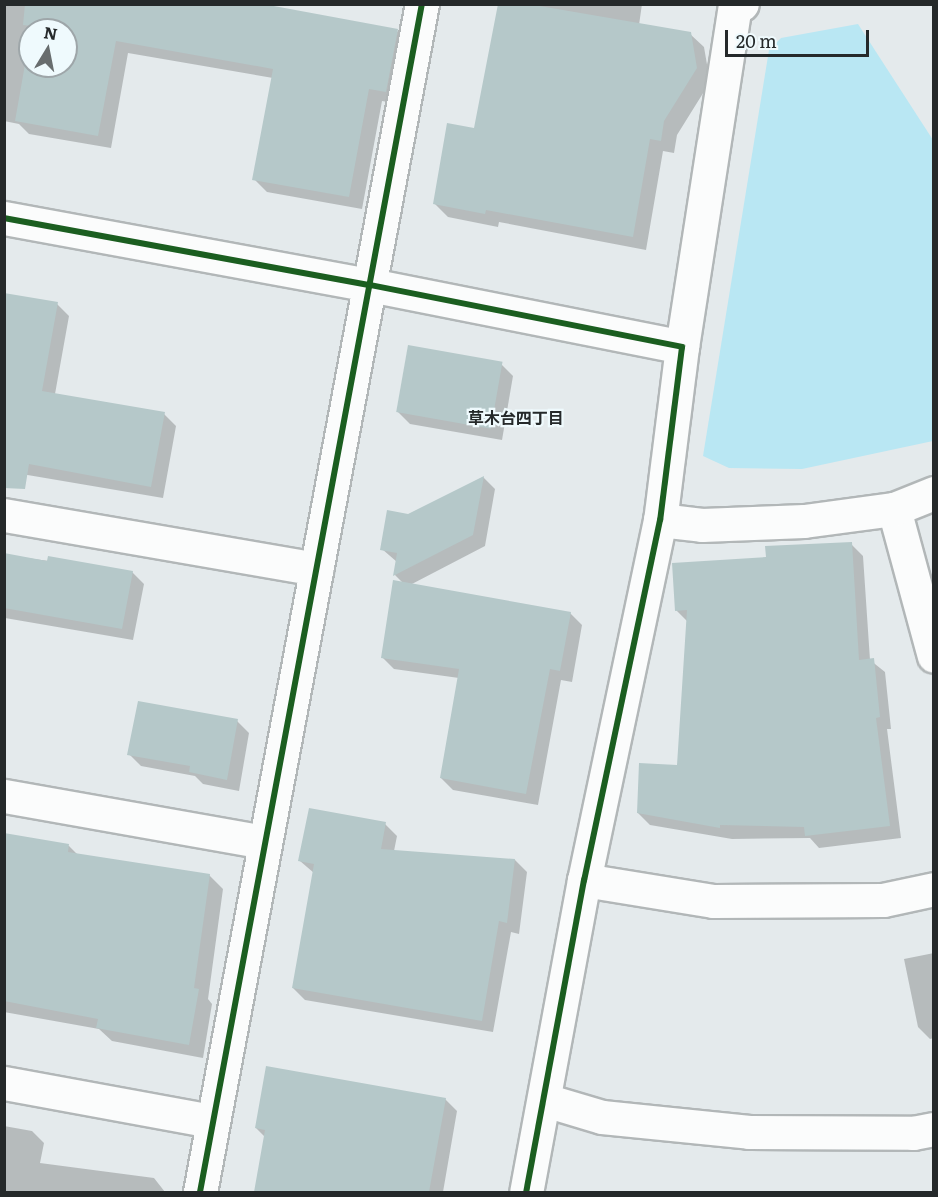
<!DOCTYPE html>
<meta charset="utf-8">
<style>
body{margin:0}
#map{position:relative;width:938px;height:1197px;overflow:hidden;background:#e4eaec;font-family:Literata,"Noto Sans JP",serif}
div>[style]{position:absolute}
.green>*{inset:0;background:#b9e7f3}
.shadow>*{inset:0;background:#0003}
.building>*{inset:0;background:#b5c8c9;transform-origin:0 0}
.roads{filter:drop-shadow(2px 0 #b2b7b8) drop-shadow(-2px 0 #b2b7b8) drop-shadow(0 2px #b2b7b8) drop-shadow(0 -2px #b2b7b8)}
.street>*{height:33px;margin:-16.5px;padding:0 16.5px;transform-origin:16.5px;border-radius:16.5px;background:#fbfcfc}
.cycleway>*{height:6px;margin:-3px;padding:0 3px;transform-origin:3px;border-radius:3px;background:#1b5e20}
span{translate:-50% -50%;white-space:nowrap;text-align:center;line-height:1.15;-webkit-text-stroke:4.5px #effafd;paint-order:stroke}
.neighbourhood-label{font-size:16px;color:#25292a;font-weight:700}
.frame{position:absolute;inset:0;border:6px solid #25292a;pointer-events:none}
.north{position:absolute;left:18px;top:18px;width:60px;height:60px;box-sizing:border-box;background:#effafd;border:2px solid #9ea6a9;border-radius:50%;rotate:10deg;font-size:16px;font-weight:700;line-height:24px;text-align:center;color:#25292a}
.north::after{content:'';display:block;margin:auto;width:21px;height:27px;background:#686d6e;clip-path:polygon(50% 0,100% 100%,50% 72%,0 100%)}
.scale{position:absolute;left:725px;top:30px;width:144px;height:27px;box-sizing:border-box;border:3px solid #25292a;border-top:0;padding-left:8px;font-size:18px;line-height:21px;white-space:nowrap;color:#25292a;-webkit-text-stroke:4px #effafd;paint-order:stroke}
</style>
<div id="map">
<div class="green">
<div style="clip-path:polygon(858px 24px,933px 140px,933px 441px,802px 469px,729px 468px,703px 456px,769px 50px,781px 38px)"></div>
</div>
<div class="shadow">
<div style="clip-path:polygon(evenodd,4px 4px,249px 4px,397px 31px,410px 43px,399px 104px,382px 101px,362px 209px,267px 192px,254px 179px,273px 78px,128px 53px,111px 148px,29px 134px,19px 124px,4px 121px,4px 4px,30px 30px,66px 30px,66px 66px,30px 66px,30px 30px)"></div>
<div style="clip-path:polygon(499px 4px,642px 4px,639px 25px,690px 34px,704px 47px,710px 82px,677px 135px,674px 153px,663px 151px,646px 250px,499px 222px,498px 227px,448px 217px,435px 204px,476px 130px)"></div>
<div style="clip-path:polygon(57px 304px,69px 316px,55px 394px,164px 414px,176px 426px,163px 498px,4px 471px)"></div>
<div style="clip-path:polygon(501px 364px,513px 376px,502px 440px,410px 424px,398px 412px)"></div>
<div style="clip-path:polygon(483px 477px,495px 489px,485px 546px,410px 585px,570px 613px,582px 625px,572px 682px,561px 680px,538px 805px,453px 790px,441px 778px,459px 678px,394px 669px,382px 657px,404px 584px,395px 575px,397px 562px,382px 549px,409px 516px)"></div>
<div style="clip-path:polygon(851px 544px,863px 556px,870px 660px,885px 672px,891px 729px,887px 729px,901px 838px,819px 848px,810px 838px,732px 839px,650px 825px,638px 813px,678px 766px,687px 621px,676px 610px,768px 558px)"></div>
<div style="clip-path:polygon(4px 555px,132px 572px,144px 584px,133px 640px,5px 618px,4px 622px)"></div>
<div style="clip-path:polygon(237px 721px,249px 733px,239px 791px,203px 784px,195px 776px,141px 766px,129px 754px)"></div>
<div style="clip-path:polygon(385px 824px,397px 836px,394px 851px,515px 860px,527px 872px,519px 934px,511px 932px,493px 1032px,305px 1000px,293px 988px,314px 873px,300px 861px)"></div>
<div style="clip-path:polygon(4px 834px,69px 846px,78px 855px,209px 875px,223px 889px,208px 999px,212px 1004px,203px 1058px,112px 1041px,99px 1029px,4px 1012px)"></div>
<div style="clip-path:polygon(934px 953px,934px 1038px,930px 1039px,918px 1027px,904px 959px)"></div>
<div style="clip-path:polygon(445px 1099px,457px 1111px,443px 1192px,255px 1192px,265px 1137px,256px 1128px)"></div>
<div style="clip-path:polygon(4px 1126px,32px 1131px,44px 1143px,40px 1163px,154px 1178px,165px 1192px,4px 1192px)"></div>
</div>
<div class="building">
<div style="clip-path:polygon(25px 4px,263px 4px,398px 29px,386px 92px,369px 89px,349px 197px,252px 180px,273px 69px,116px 41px,98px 136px,15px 121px,30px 36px,30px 66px,66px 66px,66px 30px,31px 30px,32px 26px,23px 25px)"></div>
<div style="clip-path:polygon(498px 4px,528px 4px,691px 32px,697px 68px,664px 121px,661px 141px,650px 139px,633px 237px,486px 210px,485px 214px,433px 204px,447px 123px,474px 128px)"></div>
<div style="clip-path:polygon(4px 293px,58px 302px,42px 391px,165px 412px,151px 487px,29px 464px,25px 489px,4px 488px)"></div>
<div style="left:408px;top:345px;width:96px;height:68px;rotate:10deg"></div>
<div style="clip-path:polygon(484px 476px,473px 535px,393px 576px,397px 553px,380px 550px,387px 510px,408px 514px)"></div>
<div style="clip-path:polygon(852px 542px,859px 660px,874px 658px,880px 717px,876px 718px,890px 826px,805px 836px,804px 827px,720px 825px,720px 828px,637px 813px,639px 763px,677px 765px,687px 610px,675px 611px,672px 563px,766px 557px,765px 546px)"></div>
<div style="clip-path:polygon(4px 553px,47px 561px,48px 556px,133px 571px,122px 629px,4px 608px)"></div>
<div style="clip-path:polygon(393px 580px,571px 612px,560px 671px,550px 669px,526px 794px,440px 778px,459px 669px,381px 658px)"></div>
<div style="clip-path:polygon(138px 701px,238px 719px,227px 780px,189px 772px,190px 766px,127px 755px)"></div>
<div style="clip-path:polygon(309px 808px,386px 822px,381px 849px,515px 859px,507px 923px,499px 921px,482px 1021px,292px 988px,314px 864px,298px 861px)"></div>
<div style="clip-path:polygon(4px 833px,69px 844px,68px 852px,210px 874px,194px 988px,199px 989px,189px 1045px,96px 1028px,98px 1019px,4px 1001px)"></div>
<div style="clip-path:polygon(266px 1066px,446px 1098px,429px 1192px,254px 1192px,265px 1130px,255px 1128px)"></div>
</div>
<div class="roads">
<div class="street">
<div style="left:4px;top:218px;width:372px;rotate:10.4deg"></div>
<div style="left:370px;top:285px;width:318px;rotate:11.2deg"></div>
<div style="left:682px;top:347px;width:174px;rotate:97.2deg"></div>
<div style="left:660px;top:520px;width:368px;rotate:101.9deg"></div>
<div style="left:584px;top:880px;width:317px;rotate:100.5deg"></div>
<div style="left:682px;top:347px;width:345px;rotate:-81.2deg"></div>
<div style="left:735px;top:6px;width:7px;rotate:-16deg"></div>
<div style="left:894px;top:509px;width:152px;rotate:74.8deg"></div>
<div style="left:4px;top:515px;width:317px;rotate:9.8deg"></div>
<div style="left:660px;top:520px;width:42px;rotate:6.8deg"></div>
<div style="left:702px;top:525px;width:102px;rotate:-2.2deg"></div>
<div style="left:804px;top:521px;width:91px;rotate:-7.6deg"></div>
<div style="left:894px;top:509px;width:43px;rotate:-21.8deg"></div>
<div style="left:4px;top:796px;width:265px;rotate:10deg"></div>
<div style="left:584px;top:880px;width:131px;rotate:9.2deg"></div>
<div style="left:713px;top:901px;width:170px;rotate:-0.3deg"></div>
<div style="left:883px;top:900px;width:52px;rotate:-12.2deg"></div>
<div style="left:4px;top:1083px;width:211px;rotate:10.4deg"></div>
<div style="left:545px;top:1100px;width:59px;rotate:16.6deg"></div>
<div style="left:602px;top:1117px;width:148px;rotate:5.8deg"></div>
<div style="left:749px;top:1132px;width:164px;rotate:0.3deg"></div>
<div style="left:913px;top:1133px;width:21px;rotate:-11deg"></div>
<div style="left:200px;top:1192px;width:1209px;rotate:-79.42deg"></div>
</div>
</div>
<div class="cycleway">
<div style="left:4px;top:218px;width:372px;rotate:10.4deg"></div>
<div style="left:370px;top:285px;width:318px;rotate:11.2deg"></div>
<div style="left:682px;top:347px;width:174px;rotate:97.2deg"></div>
<div style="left:660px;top:520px;width:368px;rotate:101.9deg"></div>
<div style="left:584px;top:880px;width:317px;rotate:100.5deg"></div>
<div style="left:200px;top:1192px;width:1209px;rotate:-79.42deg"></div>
</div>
<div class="neighbourhood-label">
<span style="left:516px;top:417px">草木台四丁目</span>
</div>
<div class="frame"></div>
<div class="north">N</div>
<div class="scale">20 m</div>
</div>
